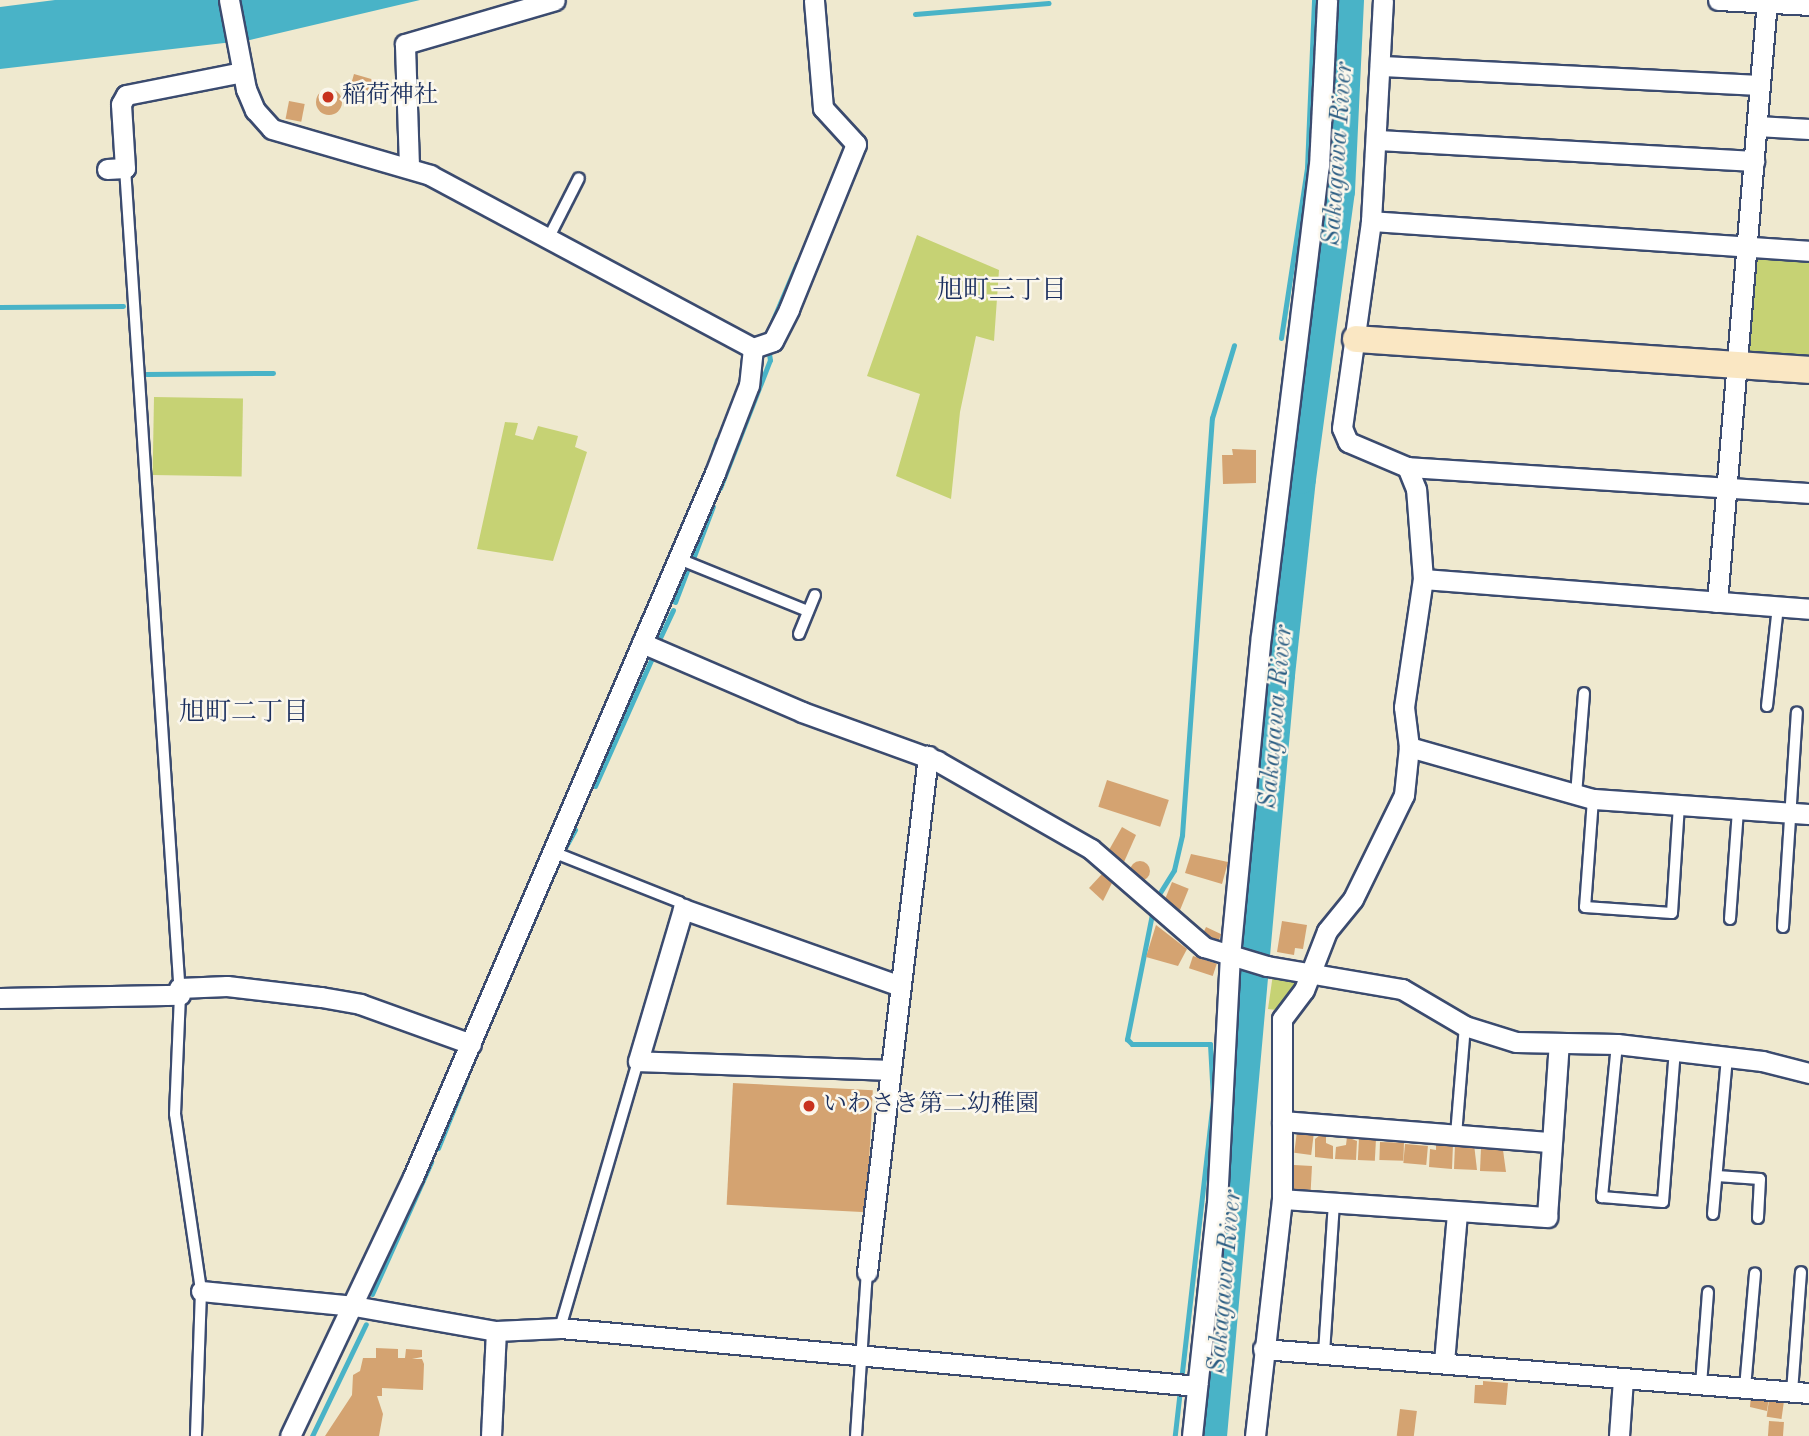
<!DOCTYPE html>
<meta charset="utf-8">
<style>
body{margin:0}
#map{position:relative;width:1809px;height:1436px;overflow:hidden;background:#efe9cf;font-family:"Old Standard TT","Noto Serif JP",serif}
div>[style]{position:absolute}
.green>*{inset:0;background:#c6d274;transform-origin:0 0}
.water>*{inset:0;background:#49b3c7}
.stream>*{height:5px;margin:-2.5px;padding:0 2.5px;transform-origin:2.5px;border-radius:2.5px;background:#49b3c7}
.river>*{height:30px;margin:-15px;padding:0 15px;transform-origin:15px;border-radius:15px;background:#49b3c7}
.building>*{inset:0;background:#d4a371;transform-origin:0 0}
.round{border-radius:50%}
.roads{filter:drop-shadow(2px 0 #3b4b6f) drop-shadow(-2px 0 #3b4b6f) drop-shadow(0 2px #3b4b6f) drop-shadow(0 -2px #3b4b6f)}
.lane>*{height:10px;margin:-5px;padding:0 5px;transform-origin:5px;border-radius:5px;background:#fff}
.street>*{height:19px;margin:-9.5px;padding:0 9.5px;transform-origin:9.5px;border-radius:9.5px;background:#fff}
.secondary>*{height:26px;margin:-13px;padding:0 13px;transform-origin:13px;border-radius:13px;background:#fae7c3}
.dots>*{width:19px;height:19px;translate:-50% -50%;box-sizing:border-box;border:4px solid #fbf7ec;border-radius:50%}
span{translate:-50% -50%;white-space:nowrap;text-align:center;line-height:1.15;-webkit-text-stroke:5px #fbf7ec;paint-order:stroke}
.poi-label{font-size:24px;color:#1b2f5e}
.left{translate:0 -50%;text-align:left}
.water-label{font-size:26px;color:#2b5d83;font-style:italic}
.neighbourhood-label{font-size:26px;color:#1b2f5e}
</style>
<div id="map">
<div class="green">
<div style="clip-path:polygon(917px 235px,999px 270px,994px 341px,976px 336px,960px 412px,951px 499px,896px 476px,920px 394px,867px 376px)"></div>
<div style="clip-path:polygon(1761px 253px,1809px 256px,1809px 358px,1751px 353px,1746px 347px,1752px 260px)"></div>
<div style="left:154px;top:397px;width:89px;height:78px;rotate:1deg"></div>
<div style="clip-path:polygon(505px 422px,518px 423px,515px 435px,533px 440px,538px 426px,578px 436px,575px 447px,587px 452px,553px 561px,477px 549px)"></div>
<div style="clip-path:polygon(1273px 974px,1297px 977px,1299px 984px,1277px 1010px,1268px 1009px)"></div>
</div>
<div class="water">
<div style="clip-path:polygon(55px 0,420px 0,250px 40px,0 69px,0 7px)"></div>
</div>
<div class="stream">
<div style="left:915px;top:14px;width:134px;rotate:-4.7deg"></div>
<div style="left:0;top:307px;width:123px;rotate:-0.5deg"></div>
<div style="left:772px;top:322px;width:64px;rotate:-67deg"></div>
<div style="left:1281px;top:338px;width:172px;rotate:-81.3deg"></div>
<div style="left:1307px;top:168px;width:168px;rotate:-87.6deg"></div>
<div style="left:146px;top:374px;width:127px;rotate:-0.5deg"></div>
<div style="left:713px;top:452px;width:13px;rotate:-72deg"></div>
<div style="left:720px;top:488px;width:137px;rotate:-68.7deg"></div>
<div style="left:770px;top:360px;width:12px;rotate:-99deg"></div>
<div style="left:694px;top:556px;width:53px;rotate:-69.2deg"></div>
<div style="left:675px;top:602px;width:33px;rotate:-69deg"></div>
<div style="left:659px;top:640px;width:33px;rotate:-65deg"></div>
<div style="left:595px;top:786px;width:138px;rotate:-66deg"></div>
<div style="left:561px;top:855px;width:29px;rotate:-61deg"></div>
<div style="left:1156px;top:899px;width:34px;rotate:-58deg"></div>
<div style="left:1174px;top:870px;width:36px;rotate:-77deg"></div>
<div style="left:1182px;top:835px;width:418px;rotate:-85.9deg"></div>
<div style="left:1212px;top:418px;width:76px;rotate:-73.2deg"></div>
<div style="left:1153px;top:909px;width:133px;rotate:101.3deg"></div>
<div style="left:1127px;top:1039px;width:7px;rotate:45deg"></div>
<div style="left:1132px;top:1044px;width:78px"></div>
<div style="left:1210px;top:1044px;width:56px;rotate:86.9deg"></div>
<div style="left:1213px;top:1100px;width:338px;rotate:96.5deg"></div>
<div style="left:438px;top:1148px;width:78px;rotate:-68.1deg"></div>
<div style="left:372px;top:1294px;width:145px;rotate:-65.9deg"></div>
<div style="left:312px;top:1436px;width:124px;rotate:-64.3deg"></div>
</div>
<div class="river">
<div style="left:1212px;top:1436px;width:764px;rotate:-84.89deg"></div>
<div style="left:1280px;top:675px;width:197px;rotate:-83.9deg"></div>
<div style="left:1301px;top:479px;width:291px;rotate:-82.3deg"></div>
<div style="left:1340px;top:191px;width:191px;rotate:-87.3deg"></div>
</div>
<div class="building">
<div style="left:354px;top:74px;width:36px;height:17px;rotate:16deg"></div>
<div class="round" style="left:316px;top:89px;width:26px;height:26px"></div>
<div style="left:289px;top:101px;width:16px;height:18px;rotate:11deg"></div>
<div style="clip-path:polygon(1232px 449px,1256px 450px,1256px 483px,1223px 484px,1222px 455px,1233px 455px)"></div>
<div style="left:1107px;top:780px;width:65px;height:28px;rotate:18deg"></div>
<div style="clip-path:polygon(1122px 827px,1136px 835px,1124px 862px,1109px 850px)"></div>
<div style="clip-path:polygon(1191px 854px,1228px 862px,1222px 884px,1185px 873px)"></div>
<div class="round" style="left:1130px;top:861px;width:20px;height:20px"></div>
<div style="clip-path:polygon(1102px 874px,1112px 883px,1103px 901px,1089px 888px)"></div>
<div style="left:1172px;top:882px;width:18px;height:23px;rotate:22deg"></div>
<div style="clip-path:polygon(1282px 921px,1307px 925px,1303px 949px,1295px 948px,1294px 955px,1277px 952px)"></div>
<div style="clip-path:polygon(1156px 925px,1187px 949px,1178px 966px,1146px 957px)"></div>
<div style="left:1206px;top:927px;width:17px;height:9px;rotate:25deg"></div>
<div style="left:1193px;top:956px;width:25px;height:13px;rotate:18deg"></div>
<div style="left:733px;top:1083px;width:140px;height:122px;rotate:3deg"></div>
<div style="left:1297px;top:1131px;width:17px;height:22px;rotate:7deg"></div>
<div style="clip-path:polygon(1320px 1135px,1326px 1135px,1326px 1143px,1333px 1146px,1333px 1159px,1315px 1157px,1315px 1139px)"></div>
<div style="clip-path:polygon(1347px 1137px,1357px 1141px,1356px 1160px,1335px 1159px,1336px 1147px,1346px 1145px)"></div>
<div style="left:1359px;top:1138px;width:17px;height:22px;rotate:3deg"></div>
<div style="left:1380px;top:1142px;width:24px;height:18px;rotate:2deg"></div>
<div style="clip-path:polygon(1436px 1143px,1453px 1144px,1452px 1169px,1429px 1167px,1430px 1149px,1436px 1150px)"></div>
<div style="left:1405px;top:1144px;width:23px;height:19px;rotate:5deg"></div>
<div style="clip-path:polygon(1455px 1144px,1474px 1144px,1477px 1170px,1454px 1169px)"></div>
<div style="clip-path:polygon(1481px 1148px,1503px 1150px,1506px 1172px,1480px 1171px)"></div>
<div style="left:1294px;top:1165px;width:18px;height:24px;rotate:3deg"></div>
<div style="clip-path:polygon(376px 1348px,398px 1349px,398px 1358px,405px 1358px,406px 1349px,422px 1350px,422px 1357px,412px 1359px,422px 1359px,424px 1364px,423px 1390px,382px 1388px,382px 1396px,377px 1396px,383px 1414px,379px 1436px,325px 1436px,352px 1395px,353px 1375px,360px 1371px,363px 1358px,376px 1358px)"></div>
<div style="clip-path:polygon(1483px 1381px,1508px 1383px,1506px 1405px,1474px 1403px,1475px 1385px,1483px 1385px)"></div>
<div style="clip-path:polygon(1751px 1394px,1769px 1396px,1767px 1411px,1750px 1407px)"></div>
<div style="left:1769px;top:1400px;width:15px;height:17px;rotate:8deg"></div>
<div style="left:1400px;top:1409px;width:17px;height:27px;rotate:7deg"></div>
<div style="left:1769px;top:1421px;width:15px;height:15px;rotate:4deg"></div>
</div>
<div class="roads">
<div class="lane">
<div style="left:125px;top:168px;width:829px;rotate:86.2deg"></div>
<div style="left:180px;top:995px;width:119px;rotate:92.4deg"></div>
<div style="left:175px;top:1114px;width:179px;rotate:81.6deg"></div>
<div style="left:201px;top:1291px;width:145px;rotate:92deg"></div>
<div style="left:548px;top:239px;width:68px;rotate:-63.1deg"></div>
<div style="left:679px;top:559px;width:139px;rotate:22deg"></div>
<div style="left:799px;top:634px;width:42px;rotate:-67.7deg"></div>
<div style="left:1767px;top:706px;width:100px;rotate:-83.7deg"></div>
<div style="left:1576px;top:795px;width:102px;rotate:-85.5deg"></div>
<div style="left:1593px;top:799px;width:108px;rotate:94.2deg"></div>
<div style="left:1585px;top:907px;width:87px;rotate:3.9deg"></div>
<div style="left:1672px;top:913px;width:107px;rotate:-86.3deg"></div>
<div style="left:553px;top:852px;width:136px;rotate:21.6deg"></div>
<div style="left:679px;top:902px;width:8px;rotate:60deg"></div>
<div style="left:1730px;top:919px;width:110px;rotate:-85.8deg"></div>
<div style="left:1783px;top:927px;width:215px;rotate:-86.3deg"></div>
<div style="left:1617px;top:1044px;width:154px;rotate:95.6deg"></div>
<div style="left:1602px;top:1197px;width:61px;rotate:4.7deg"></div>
<div style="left:1663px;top:1202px;width:152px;rotate:-85.5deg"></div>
<div style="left:1456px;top:1135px;width:109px;rotate:-85.3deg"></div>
<div style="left:1717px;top:1176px;width:43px;rotate:4deg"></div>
<div style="left:1760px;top:1179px;width:39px;rotate:93deg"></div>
<div style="left:1713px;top:1214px;width:158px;rotate:-84.9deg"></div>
<div style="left:560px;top:1328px;width:278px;rotate:-73.7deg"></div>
<div style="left:1324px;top:1353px;width:150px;rotate:-86.2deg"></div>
<div style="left:1701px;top:1385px;width:93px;rotate:-85.7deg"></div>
<div style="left:1745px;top:1388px;width:115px;rotate:-85deg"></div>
<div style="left:1792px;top:1392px;width:120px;rotate:-85.7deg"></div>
<div style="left:856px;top:1436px;width:164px;rotate:-86.2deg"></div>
</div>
<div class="street">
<div style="left:229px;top:0;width:91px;rotate:79.2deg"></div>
<div style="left:246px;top:89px;width:23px;rotate:67deg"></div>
<div style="left:255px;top:110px;width:25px;rotate:48deg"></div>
<div style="left:272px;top:129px;width:165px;rotate:16.2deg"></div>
<div style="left:430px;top:175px;width:366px;rotate:28.2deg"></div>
<div style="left:753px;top:348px;width:37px;rotate:96deg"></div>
<div style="left:749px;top:385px;width:94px;rotate:111.1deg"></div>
<div style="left:715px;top:473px;width:766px;rotate:113.22deg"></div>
<div style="left:413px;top:1177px;width:287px;rotate:115.4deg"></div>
<div style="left:1718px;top:0;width:91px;rotate:3.1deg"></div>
<div style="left:1382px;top:66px;width:378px;rotate:2.9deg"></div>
<div style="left:1757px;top:126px;width:52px;rotate:3.3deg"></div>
<div style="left:1378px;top:140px;width:377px;rotate:3.2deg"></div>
<div style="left:409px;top:166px;width:122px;rotate:-91.9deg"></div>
<div style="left:405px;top:44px;width:156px;rotate:-16.3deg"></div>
<div style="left:107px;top:169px;width:18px;rotate:-3deg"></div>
<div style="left:125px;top:168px;width:64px;rotate:-93.6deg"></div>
<div style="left:121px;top:104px;width:10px;rotate:-61deg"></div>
<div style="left:126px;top:95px;width:118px;rotate:-11.2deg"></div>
<div style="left:1371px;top:221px;width:439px;rotate:3.9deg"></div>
<div style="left:753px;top:348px;width:21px;rotate:-19deg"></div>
<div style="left:773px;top:341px;width:36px;rotate:-63deg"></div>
<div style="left:789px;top:309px;width:178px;rotate:-67.9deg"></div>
<div style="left:856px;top:144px;width:49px;rotate:-132.5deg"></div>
<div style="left:823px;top:108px;width:108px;rotate:-94.8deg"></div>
<div style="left:1407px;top:467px;width:403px;rotate:3.7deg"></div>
<div style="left:1423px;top:579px;width:387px;rotate:4.4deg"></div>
<div style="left:1717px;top:602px;width:604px;rotate:-85.25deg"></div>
<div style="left:642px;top:643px;width:174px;rotate:23.3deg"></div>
<div style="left:802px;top:712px;width:144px;rotate:19.9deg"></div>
<div style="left:937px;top:761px;width:177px;rotate:29.7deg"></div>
<div style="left:1091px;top:849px;width:150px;rotate:40.9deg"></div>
<div style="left:1204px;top:947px;width:66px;rotate:16.8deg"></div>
<div style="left:1267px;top:966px;width:137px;rotate:9.7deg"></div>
<div style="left:1402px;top:989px;width:73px;rotate:30.4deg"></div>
<div style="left:1465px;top:1026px;width:53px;rotate:17.4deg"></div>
<div style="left:1516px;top:1042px;width:101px;rotate:1.1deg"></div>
<div style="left:1617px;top:1044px;width:146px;rotate:6.7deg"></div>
<div style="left:1762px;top:1061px;width:49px;rotate:14.3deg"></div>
<div style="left:1409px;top:747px;width:191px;rotate:15.8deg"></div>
<div style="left:1593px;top:799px;width:217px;rotate:4deg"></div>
<div style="left:179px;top:988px;width:48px;rotate:-2.4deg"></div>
<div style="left:227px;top:986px;width:95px;rotate:6.7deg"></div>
<div style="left:321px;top:997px;width:40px;rotate:10deg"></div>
<div style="left:360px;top:1004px;width:118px;rotate:19.8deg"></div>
<div style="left:0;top:998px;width:180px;rotate:-1deg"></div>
<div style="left:890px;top:1070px;width:252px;rotate:-178deg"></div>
<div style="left:638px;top:1061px;width:159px;rotate:-73.5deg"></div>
<div style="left:683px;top:909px;width:230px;rotate:19.5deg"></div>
<div style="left:1282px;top:1121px;width:270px;rotate:4.5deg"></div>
<div style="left:1282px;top:1199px;width:266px;rotate:3.9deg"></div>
<div style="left:1547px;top:1217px;width:174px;rotate:-86.1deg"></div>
<div style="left:867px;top:1272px;width:520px;rotate:-83.26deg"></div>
<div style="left:201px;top:1291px;width:154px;rotate:5.6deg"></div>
<div style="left:354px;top:1306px;width:144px;rotate:10deg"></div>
<div style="left:496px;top:1331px;width:64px;rotate:-2.7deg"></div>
<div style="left:560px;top:1328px;width:640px;rotate:5.2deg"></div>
<div style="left:1263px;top:1349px;width:548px;rotate:4.61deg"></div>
<div style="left:1444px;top:1362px;width:151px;rotate:-85deg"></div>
<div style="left:491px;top:1436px;width:105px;rotate:-87.3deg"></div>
<div style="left:1192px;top:1436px;width:234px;rotate:-83.9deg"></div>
<div style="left:1217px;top:1203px;width:247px;rotate:-87deg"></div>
<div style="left:1230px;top:956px;width:321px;rotate:-84.5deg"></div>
<div style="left:1261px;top:636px;width:474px;rotate:-83deg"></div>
<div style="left:1319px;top:166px;width:166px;rotate:-87.2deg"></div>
<div style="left:1255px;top:1436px;width:239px;rotate:-83.5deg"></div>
<div style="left:1282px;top:1199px;width:180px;rotate:-90deg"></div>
<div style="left:1282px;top:1019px;width:36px;rotate:-53deg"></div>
<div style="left:1304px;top:990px;width:63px;rotate:-68.7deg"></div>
<div style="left:1327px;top:931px;width:41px;rotate:-50.9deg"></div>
<div style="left:1353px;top:899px;width:116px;rotate:-63.9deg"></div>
<div style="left:1404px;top:795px;width:48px;rotate:-84.1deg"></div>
<div style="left:1409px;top:747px;width:40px;rotate:-97.1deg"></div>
<div style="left:1404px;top:707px;width:129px;rotate:-81.6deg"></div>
<div style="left:1423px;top:579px;width:90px;rotate:-94.4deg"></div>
<div style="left:1416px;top:489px;width:24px;rotate:-112deg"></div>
<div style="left:1407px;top:467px;width:64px;rotate:-157deg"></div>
<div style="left:1348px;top:442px;width:15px;rotate:-113deg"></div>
<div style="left:1342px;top:428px;width:209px;rotate:-82deg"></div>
<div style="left:1371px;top:221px;width:221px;rotate:-86.9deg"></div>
<div style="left:1619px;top:1436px;width:57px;rotate:-86deg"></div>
</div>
<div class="secondary">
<div style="left:1356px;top:339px;width:454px;rotate:3.9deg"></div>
</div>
</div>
<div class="dots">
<div style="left:328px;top:97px;background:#c8321e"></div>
<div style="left:809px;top:1106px;background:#c8321e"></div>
</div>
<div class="poi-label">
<span class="left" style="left:342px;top:97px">稲荷神社</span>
<span class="left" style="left:823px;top:1106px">いわさき第二幼稚園</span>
</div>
<div class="water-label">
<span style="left:1339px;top:154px;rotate:-86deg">Sakagawa River</span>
<span style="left:1277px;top:717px;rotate:-85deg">Sakagawa River</span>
<span style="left:1226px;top:1282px;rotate:-85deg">Sakagawa River</span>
</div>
<div class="neighbourhood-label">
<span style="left:1002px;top:292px">旭町三丁目</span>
<span style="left:244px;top:714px">旭町二丁目</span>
</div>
</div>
